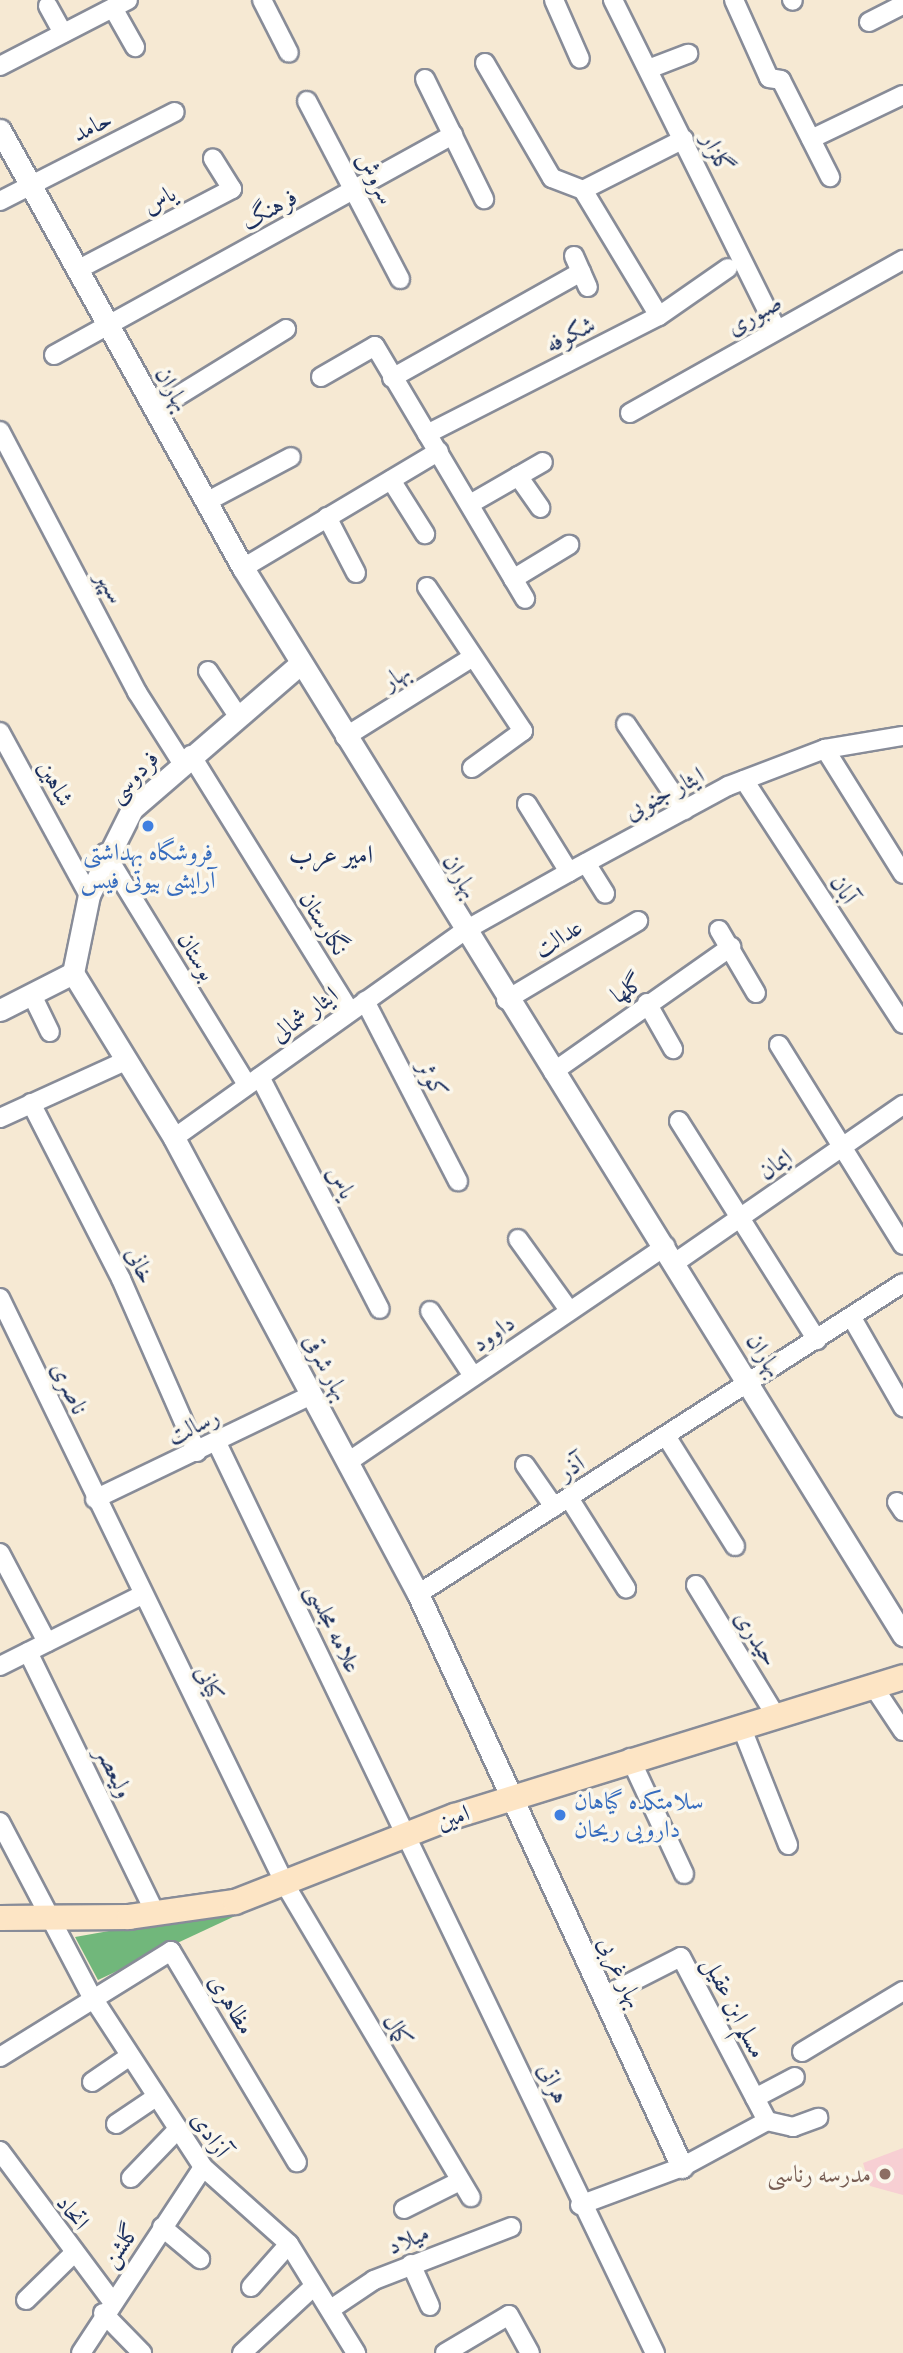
<!DOCTYPE html>
<meta charset="utf-8">
<style>
body{margin:0}
#map{position:relative;width:903px;height:2353px;overflow:hidden;background:#f6e9d3;font-family:"Gentium Book Plus",Amiri,serif}
div>[style]{position:absolute}
.built>*{inset:0;background:#f7cfd3}
.forest>*{inset:0;background:#71b77b}
.roads{filter:drop-shadow(2px 0 #888c98) drop-shadow(-2px 0 #888c98) drop-shadow(0 2px #888c98) drop-shadow(0 -2px #888c98)}
.minor>*{height:18px;margin:-9px;padding:0 9px;transform-origin:9px;border-radius:9px;background:#fff}
.tertiary>*{height:21px;margin:-10.5px;padding:0 10.5px;transform-origin:10.5px;border-radius:10.5px;background:#fff}
.secondary>*{height:24px;margin:-12px;padding:0 12px;transform-origin:12px;border-radius:12px;background:#fde5c5}
.dots>*{width:19px;height:19px;translate:-50% -50%;box-sizing:border-box;border:4px solid #fbf7ec;border-radius:50%}
span{translate:-50% -50%;white-space:nowrap;text-align:center;line-height:1.15;-webkit-text-stroke:7px #fbf7ec;paint-order:stroke}
.street-label{font-size:24px;color:#1b2f5e}
.shop-label{font-size:24px;color:#366cbe}
.left{translate:0 -50%;text-align:left}
.education-label{font-size:24px;color:#785e54}
.right{translate:-100% -50%;text-align:right}
.neighbourhood-label{font-size:26px;color:#1b2f5e}
</style>
<div id="map">
<div class="built">
<div style="clip-path:polygon(903px 2148px,903px 2195px,870px 2186px,863px 2163px)"></div>
</div>
<div class="forest">
<div style="clip-path:polygon(261px 1904px,98px 1980px,75px 1937px)"></div>
</div>
<div class="roads">
<div class="minor">
<div style="left:262px;top:0;width:59px;rotate:63deg"></div>
<div style="left:554px;top:0;width:64px;rotate:66.2deg"></div>
<div style="left:613px;top:0;width:366px;rotate:63.6deg"></div>
<div style="left:734px;top:0;width:85px;rotate:65.8deg"></div>
<div style="left:769px;top:78px;width:12px;rotate:9deg"></div>
<div style="left:781px;top:80px;width:109px;rotate:63.2deg"></div>
<div style="left:792px;top:0;width:1px;rotate:45deg"></div>
<div style="left:48px;top:6px;width:31px;rotate:61deg"></div>
<div style="left:113px;top:8px;width:45px;rotate:60.6deg"></div>
<div style="left:869px;top:22px;width:38px;rotate:-27deg"></div>
<div style="left:485px;top:63px;width:133px;rotate:59.8deg"></div>
<div style="left:552px;top:178px;width:33px;rotate:21deg"></div>
<div style="left:583px;top:190px;width:147px;rotate:58.9deg"></div>
<div style="left:0;top:66px;width:144px;rotate:-27.3deg"></div>
<div style="left:651px;top:68px;width:40px;rotate:-21deg"></div>
<div style="left:425px;top:79px;width:134px;rotate:63.8deg"></div>
<div style="left:307px;top:101px;width:201px;rotate:62.4deg"></div>
<div style="left:811px;top:139px;width:102px;rotate:-25.6deg"></div>
<div style="left:583px;top:190px;width:113px;rotate:-26.8deg"></div>
<div style="left:0;top:201px;width:196px;rotate:-27deg"></div>
<div style="left:574px;top:256px;width:34px;rotate:66deg"></div>
<div style="left:77px;top:270px;width:175px;rotate:-27.6deg"></div>
<div style="left:232px;top:189px;width:36px;rotate:-122deg"></div>
<div style="left:54px;top:355px;width:456px;rotate:-28.9deg"></div>
<div style="left:321px;top:377px;width:62px;rotate:-29.9deg"></div>
<div style="left:375px;top:346px;width:294px;rotate:59.3deg"></div>
<div style="left:392px;top:378px;width:217px;rotate:-29.3deg"></div>
<div style="left:155px;top:410px;width:154px;rotate:-31.7deg"></div>
<div style="left:630px;top:413px;width:313px;rotate:-29.3deg"></div>
<div style="left:0;top:431px;width:295px;rotate:62.3deg"></div>
<div style="left:137px;top:692px;width:84px;rotate:57.6deg"></div>
<div style="left:427px;top:434px;width:260px;rotate:-27deg"></div>
<div style="left:659px;top:316px;width:84px;rotate:-34.8deg"></div>
<div style="left:518px;top:476px;width:39px;rotate:55deg"></div>
<div style="left:391px;top:480px;width:64px;rotate:57.8deg"></div>
<div style="left:206px;top:502px;width:96px;rotate:-27.9deg"></div>
<div style="left:470px;top:504px;width:84px;rotate:-29.9deg"></div>
<div style="left:327px;top:517px;width:63px;rotate:62.6deg"></div>
<div style="left:243px;top:568px;width:228px;rotate:-30.8deg"></div>
<div style="left:513px;top:579px;width:66px;rotate:-31.3deg"></div>
<div style="left:427px;top:587px;width:173px;rotate:56.3deg"></div>
<div style="left:523px;top:731px;width:63px;rotate:144deg"></div>
<div style="left:208px;top:671px;width:54px;rotate:56.3deg"></div>
<div style="left:626px;top:724px;width:104px;rotate:56deg"></div>
<div style="left:0;top:732px;width:186px;rotate:61.4deg"></div>
<div style="left:345px;top:737px;width:151px;rotate:-32deg"></div>
<div style="left:825px;top:749px;width:147px;rotate:58deg"></div>
<div style="left:191px;top:755px;width:301px;rotate:58.2deg"></div>
<div style="left:744px;top:780px;width:291px;rotate:56.9deg"></div>
<div style="left:527px;top:804px;width:80px;rotate:58.3deg"></div>
<div style="left:105px;top:853px;width:272px;rotate:58.5deg"></div>
<div style="left:586px;top:863px;width:36px;rotate:58deg"></div>
<div style="left:719px;top:930px;width:73px;rotate:59.6deg"></div>
<div style="left:32px;top:995px;width:41px;rotate:64.1deg"></div>
<div style="left:506px;top:1000px;width:154px;rotate:-30.9deg"></div>
<div style="left:365px;top:1001px;width:203px;rotate:62.7deg"></div>
<div style="left:647px;top:1003px;width:53px;rotate:60.5deg"></div>
<div style="left:779px;top:1045px;width:235px;rotate:58.2deg"></div>
<div style="left:553px;top:1072px;width:218px;rotate:-35.1deg"></div>
<div style="left:260px;top:1077px;width:261px;rotate:62.7deg"></div>
<div style="left:31px;top:1103px;width:198px;rotate:62.9deg"></div>
<div style="left:121px;top:1279px;width:189px;rotate:66.3deg"></div>
<div style="left:0;top:1118px;width:137px;rotate:-24.5deg"></div>
<div style="left:679px;top:1121px;width:259px;rotate:57.8deg"></div>
<div style="left:174px;top:1138px;width:356px;rotate:-35.5deg"></div>
<div style="left:464px;top:931px;width:120px;rotate:-29.3deg"></div>
<div style="left:569px;top:872px;width:181px;rotate:-28.4deg"></div>
<div style="left:728px;top:786px;width:104px;rotate:-20.9deg"></div>
<div style="left:825px;top:749px;width:79px;rotate:-9.5deg"></div>
<div style="left:518px;top:1239px;width:87px;rotate:54.3deg"></div>
<div style="left:676px;top:1262px;width:276px;rotate:-34.7deg"></div>
<div style="left:0;top:1298px;width:654px;rotate:64.06deg"></div>
<div style="left:286px;top:1886px;width:362px;rotate:59.3deg"></div>
<div style="left:430px;top:1311px;width:78px;rotate:56.5deg"></div>
<div style="left:852px;top:1318px;width:103px;rotate:60.2deg"></div>
<div style="left:666px;top:1436px;width:130px;rotate:57.9deg"></div>
<div style="left:217px;top:1443px;width:1010px;rotate:64.3deg"></div>
<div style="left:348px;top:1462px;width:384px;rotate:-34.2deg"></div>
<div style="left:525px;top:1465px;width:51px;rotate:55.4deg"></div>
<div style="left:569px;top:1498px;width:107px;rotate:57.7deg"></div>
<div style="left:95px;top:1499px;width:240px;rotate:-25.7deg"></div>
<div style="left:897px;top:1502px;width:11px;rotate:56deg"></div>
<div style="left:0;top:1553px;width:101px;rotate:62.2deg"></div>
<div style="left:696px;top:1585px;width:153px;rotate:58.6deg"></div>
<div style="left:418px;top:1594px;width:576px;rotate:-32.67deg"></div>
<div style="left:28px;top:1652px;width:292px;rotate:64deg"></div>
<div style="left:0;top:1666px;width:157px;rotate:-26.6deg"></div>
<div style="left:873px;top:1686px;width:54px;rotate:56.3deg"></div>
<div style="left:741px;top:1726px;width:128px;rotate:68.4deg"></div>
<div style="left:630px;top:1758px;width:128px;rotate:65deg"></div>
<div style="left:0;top:1822px;width:195px;rotate:62.3deg"></div>
<div style="left:91px;top:1995px;width:205px;rotate:56.9deg"></div>
<div style="left:203px;top:2167px;width:115px;rotate:41.8deg"></div>
<div style="left:289px;top:2244px;width:128px;rotate:58.4deg"></div>
<div style="left:604px;top:1996px;width:86px;rotate:-26.9deg"></div>
<div style="left:681px;top:1957px;width:185px;rotate:62.3deg"></div>
<div style="left:802px;top:2052px;width:118px;rotate:-31.1deg"></div>
<div style="left:0;top:2057px;width:201px;rotate:-31.8deg"></div>
<div style="left:171px;top:1951px;width:246px;rotate:59.2deg"></div>
<div style="left:92px;top:2082px;width:46px;rotate:-34.4deg"></div>
<div style="left:755px;top:2098px;width:45px;rotate:-27.7deg"></div>
<div style="left:116px;top:2124px;width:48px;rotate:-34deg"></div>
<div style="left:0;top:2151px;width:186px;rotate:53.3deg"></div>
<div style="left:131px;top:2178px;width:68px;rotate:-46.2deg"></div>
<div style="left:580px;top:2205px;width:109px;rotate:-20.4deg"></div>
<div style="left:682px;top:2167px;width:97px;rotate:-28.4deg"></div>
<div style="left:767px;top:2121px;width:27px;rotate:13deg"></div>
<div style="left:793px;top:2127px;width:27px;rotate:-20deg"></div>
<div style="left:404px;top:2209px;width:63px;rotate:-26.6deg"></div>
<div style="left:162px;top:2227px;width:50px;rotate:40.1deg"></div>
<div style="left:411px;top:2264px;width:46px;rotate:65.7deg"></div>
<div style="left:251px;top:2287px;width:57px;rotate:-48.5deg"></div>
<div style="left:26px;top:2300px;width:67px;rotate:-44.4deg"></div>
<div style="left:331px;top:2309px;width:52px;rotate:-34deg"></div>
<div style="left:374px;top:2280px;width:147px;rotate:-21.1deg"></div>
<div style="left:103px;top:2313px;width:56px;rotate:45.7deg"></div>
<div style="left:81px;top:2353px;width:222px;rotate:-56.7deg"></div>
<div style="left:242px;top:2353px;width:98px;rotate:-42.9deg"></div>
<div style="left:445px;top:2353px;width:74px;rotate:-30.7deg"></div>
<div style="left:509px;top:2315px;width:43px;rotate:61.1deg"></div>
</div>
<div class="tertiary">
<div style="left:0;top:130px;width:501px;rotate:60.98deg"></div>
<div style="left:243px;top:568px;width:1255px;rotate:58.26deg"></div>
<div style="left:73px;top:973px;width:193px;rotate:58.5deg"></div>
<div style="left:174px;top:1138px;width:517px;rotate:61.85deg"></div>
<div style="left:418px;top:1594px;width:631px;rotate:65.26deg"></div>
<div style="left:0;top:1010px;width:82px;rotate:-26.9deg"></div>
<div style="left:73px;top:973px;width:80px;rotate:-78.4deg"></div>
<div style="left:89px;top:895px;width:96px;rotate:-63.4deg"></div>
<div style="left:132px;top:809px;width:223px;rotate:-40.8deg"></div>
</div>
<div class="secondary">
<div style="left:0;top:1918px;width:129px;rotate:-0.4deg"></div>
<div style="left:129px;top:1917px;width:107px;rotate:-8.1deg"></div>
<div style="left:235px;top:1902px;width:236px;rotate:-21.4deg"></div>
<div style="left:455px;top:1816px;width:469px;rotate:-17.2deg"></div>
</div>
</div>
<div class="dots">
<div style="left:148px;top:826px;background:#3f7fe0"></div>
<div style="left:560px;top:1815px;background:#3f7fe0"></div>
<div style="left:885px;top:2174px;background:#8d6e63"></div>
</div>
<div class="street-label">
<span style="left:92px;top:126px;rotate:-26deg">حامد</span>
<span style="left:718px;top:153px;rotate:64deg">گلزار</span>
<span style="left:376px;top:178px;rotate:62deg">سروش</span>
<span style="left:159px;top:199px;rotate:-28deg">یاس</span>
<span style="left:269px;top:209px;rotate:-29deg">فرهنگ</span>
<span style="left:754px;top:314px;rotate:-29deg">صبوری</span>
<span style="left:570px;top:334px;rotate:-27deg">شکوفه</span>
<span style="left:173px;top:389px;rotate:61deg">بهاران</span>
<span style="left:111px;top:587px;rotate:63deg">سپهر</span>
<span style="left:396px;top:676px;rotate:-32deg">بهار</span>
<span style="left:133px;top:776px;rotate:-46deg">فردوسی</span>
<span style="left:56px;top:783px;rotate:61deg">شاهین</span>
<span style="left:664px;top:793px;rotate:-28deg">ایثار جنوبی</span>
<span style="left:461px;top:876px;rotate:59deg">بهاران</span>
<span style="left:844px;top:889px;rotate:57deg">آبان</span>
<span style="left:324px;top:923px;rotate:58deg">نگارستان</span>
<span style="left:558px;top:938px;rotate:-32deg">عدالت</span>
<span style="left:197px;top:956px;rotate:59deg">بوستان</span>
<span style="left:627px;top:988px;rotate:-35deg">گلها</span>
<span style="left:304px;top:1014px;rotate:-36deg">ایثار شمالی</span>
<span style="left:433px;top:1079px;rotate:63deg">کوثر</span>
<span style="left:775px;top:1164px;rotate:-36deg">ایمان</span>
<span style="left:342px;top:1182px;rotate:63deg">یاس</span>
<span style="left:141px;top:1265px;rotate:64deg">خانی</span>
<span style="left:493px;top:1333px;rotate:-35deg">داوود</span>
<span style="left:765px;top:1355px;rotate:58deg">بهاران</span>
<span style="left:327px;top:1367px;rotate:62deg">بهار شرقی</span>
<span style="left:70px;top:1388px;rotate:65deg">ناصری</span>
<span style="left:193px;top:1426px;rotate:-26deg">رسالت</span>
<span style="left:571px;top:1467px;rotate:-32deg">آذر</span>
<span style="left:334px;top:1628px;rotate:64deg">علامه مجلسی</span>
<span style="left:757px;top:1638px;rotate:58deg">حیدری</span>
<span style="left:210px;top:1683px;rotate:64deg">کیانی</span>
<span style="left:115px;top:1772px;rotate:64deg">ولیعصر</span>
<span style="left:453px;top:1817px;rotate:-19deg">امین</span>
<span style="left:621px;top:1972px;rotate:65deg">بهار غربی</span>
<span style="left:232px;top:2004px;rotate:59deg">مظاهری</span>
<span style="left:735px;top:2007px;rotate:63deg">مسلم ابن عقیل</span>
<span style="left:398px;top:2030px;rotate:60deg">کمال</span>
<span style="left:554px;top:2083px;rotate:64deg">هراتی</span>
<span style="left:211px;top:2134px;rotate:56deg">آزادی</span>
<span style="left:73px;top:2212px;rotate:52deg">اتحاد</span>
<span style="left:408px;top:2239px;rotate:-23deg">میلاد</span>
<span style="left:120px;top:2245px;rotate:-55deg">گلشن</span>
</div>
<div class="shop-label">
<span style="left:148px;top:866px">فروشگاه بهداشتی<br>آرایشی بیوتی فیس</span>
<span class="left" style="left:574px;top:1815px">سلامتکده گیاهان<br>دارویی ریحان</span>
</div>
<div class="education-label">
<span class="right" style="left:871px;top:2174px">مدرسه رناسی</span>
</div>
<div class="neighbourhood-label">
<span style="left:331px;top:854px">امیر عرب</span>
</div>
</div>
